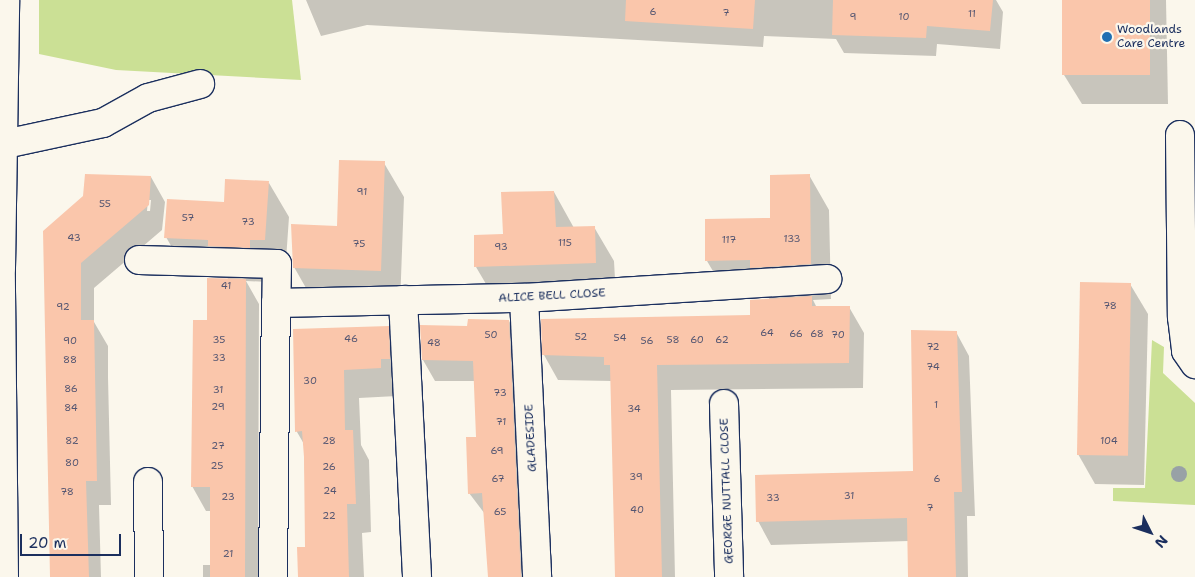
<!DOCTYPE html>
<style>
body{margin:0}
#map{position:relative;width:1195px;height:577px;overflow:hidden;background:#fbf7ec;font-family:"Shantell Sans",sans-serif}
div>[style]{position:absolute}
.green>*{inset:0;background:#cbe095}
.shadow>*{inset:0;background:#0003}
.building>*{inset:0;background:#fac6ab;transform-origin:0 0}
.roads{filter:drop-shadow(1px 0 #1b2f5e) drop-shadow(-1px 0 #1b2f5e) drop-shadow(0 1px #1b2f5e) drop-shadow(0 -1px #1b2f5e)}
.minor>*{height:28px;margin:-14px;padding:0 14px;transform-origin:14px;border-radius:14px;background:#fbf7ec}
.trees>*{width:16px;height:16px;margin:-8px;border-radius:50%;background:#98a1a6}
.dots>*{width:14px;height:14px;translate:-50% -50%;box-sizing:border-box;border:2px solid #fbf7ec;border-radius:50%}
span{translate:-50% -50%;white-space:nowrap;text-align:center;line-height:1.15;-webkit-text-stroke:4.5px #fbf7ec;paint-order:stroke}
.number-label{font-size:10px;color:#535571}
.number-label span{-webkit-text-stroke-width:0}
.poi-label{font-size:12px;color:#1b2f5e}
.left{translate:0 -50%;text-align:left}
.street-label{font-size:12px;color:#1b2f5e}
.north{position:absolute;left:1125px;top:507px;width:50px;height:50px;-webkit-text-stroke:4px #fbf7ec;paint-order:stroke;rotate:131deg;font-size:14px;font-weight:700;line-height:20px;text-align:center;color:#1b2f5e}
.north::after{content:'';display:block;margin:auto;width:18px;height:22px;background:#1b2f5e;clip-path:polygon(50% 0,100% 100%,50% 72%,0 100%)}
.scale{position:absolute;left:20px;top:534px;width:101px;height:22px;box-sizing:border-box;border:2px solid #1b2f5e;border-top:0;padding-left:6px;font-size:15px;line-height:18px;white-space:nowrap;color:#1b2f5e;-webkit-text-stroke:4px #fbf7ec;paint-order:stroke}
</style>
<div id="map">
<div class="green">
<div style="clip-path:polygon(39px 0,292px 0,301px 80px,116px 70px,39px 54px)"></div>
<div style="clip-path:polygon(1152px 340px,1164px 347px,1163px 373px,1195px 403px,1195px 505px,1113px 501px,1113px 488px,1145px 488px)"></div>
</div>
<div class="shadow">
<div style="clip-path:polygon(306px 0,996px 0,1003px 12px,1000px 49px,937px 44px,936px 56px,844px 53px,836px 39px,764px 36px,763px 47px,367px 25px,321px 36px)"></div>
<div style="clip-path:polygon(1064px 0,1166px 0,1168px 104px,1082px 104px,1064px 75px)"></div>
<div style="clip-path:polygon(384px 163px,404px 197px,400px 305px,314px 302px,294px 267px,338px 227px)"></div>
<div style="clip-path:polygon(809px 175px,829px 210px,831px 299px,813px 300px,817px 308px,849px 307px,864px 333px,863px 388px,671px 390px,675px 577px,616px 577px,611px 381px,558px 380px,544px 355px,751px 316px,770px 300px,767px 295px,727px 295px,707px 261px,772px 219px)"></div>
<div style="clip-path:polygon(evenodd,151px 177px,165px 202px,162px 230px,94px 288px,94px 322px,108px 346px,108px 377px,111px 505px,99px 505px,101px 577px,51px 577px,44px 232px,151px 177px,148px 200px,151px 200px,150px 211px,147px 211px,148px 200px)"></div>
<div style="clip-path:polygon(269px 183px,289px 217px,285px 275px,269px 282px,246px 281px,259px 304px,258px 577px,203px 577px,203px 565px,211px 565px,211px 511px,206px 511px,192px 486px,208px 321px,228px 279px,225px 274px,186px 272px,166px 237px)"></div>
<div style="clip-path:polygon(554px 192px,574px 228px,594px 227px,614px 261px,616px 297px,496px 301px,476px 267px)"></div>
<div style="clip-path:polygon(1130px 284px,1148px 314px,1144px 485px,1095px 484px,1078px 454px)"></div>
<div style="clip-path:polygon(509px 321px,521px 342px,532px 577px,489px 577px,485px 514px,469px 493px,477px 438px,475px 381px,435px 381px,423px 360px,469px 328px)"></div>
<div style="clip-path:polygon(388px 327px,404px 356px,397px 396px,359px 398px,361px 445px,369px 460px,371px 532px,362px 533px,364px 577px,299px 577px,307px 548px,304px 444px,297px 432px,295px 330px)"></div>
<div style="clip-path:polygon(956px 332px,969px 356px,975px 516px,967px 516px,968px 577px,909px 577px,909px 541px,771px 545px,758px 521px,914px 472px)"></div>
</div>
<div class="building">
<div style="clip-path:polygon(626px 0,755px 0,753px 29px,625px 21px)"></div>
<div style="clip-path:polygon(833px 0,993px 0,990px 31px,927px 26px,926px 38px,832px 35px)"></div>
<div style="left:1062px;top:0;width:88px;height:75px"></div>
<div style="clip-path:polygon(339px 160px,385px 161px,381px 271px,293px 268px,291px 224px,337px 226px)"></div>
<div style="clip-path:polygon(85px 174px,151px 176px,149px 205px,81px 263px,81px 320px,94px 320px,97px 481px,86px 481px,89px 577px,50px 577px,43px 231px,83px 196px)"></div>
<div style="clip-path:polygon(810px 174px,811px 264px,750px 268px,750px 260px,705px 261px,705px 219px,770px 218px,770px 175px)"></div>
<div style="clip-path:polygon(225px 179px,269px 181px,265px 240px,250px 240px,250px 248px,208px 246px,208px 240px,164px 238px,167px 199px,224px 202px)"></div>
<div style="clip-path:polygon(554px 191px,556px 227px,595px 226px,596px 263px,474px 267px,474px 235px,503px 234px,501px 192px)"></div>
<div style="clip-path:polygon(207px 278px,246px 279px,245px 577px,210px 577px,210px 487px,191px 487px,193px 320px,207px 320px)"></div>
<div style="left:1080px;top:282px;width:51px;height:173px;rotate:1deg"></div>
<div style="clip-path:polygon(812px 296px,812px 306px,850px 306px,849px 363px,657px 365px,662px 577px,615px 577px,610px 365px,604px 365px,604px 357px,542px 355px,541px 319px,750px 315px,750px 300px)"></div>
<div style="clip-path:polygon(468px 319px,509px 320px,521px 577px,488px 577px,482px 493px,468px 494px,466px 437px,476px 437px,473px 361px,422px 360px,420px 325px,467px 326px)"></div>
<div style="clip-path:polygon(389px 326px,390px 359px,381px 359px,381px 368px,344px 370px,345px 430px,353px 430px,356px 504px,347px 504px,349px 577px,298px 577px,297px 547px,305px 547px,304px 457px,302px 431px,295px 432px,293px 329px)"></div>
<div style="clip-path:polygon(911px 330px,957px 331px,962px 492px,954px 492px,956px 577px,908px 577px,907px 518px,756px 522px,755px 475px,913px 471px)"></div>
</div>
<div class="roads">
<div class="minor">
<div style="left:1180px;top:135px;width:182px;rotate:89.4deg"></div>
<div style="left:1182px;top:317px;width:34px;rotate:83deg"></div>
<div style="left:1186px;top:351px;width:16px;rotate:55deg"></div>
<div style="left:5px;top:144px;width:100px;rotate:-12.1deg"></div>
<div style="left:103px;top:123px;width:51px;rotate:-29.1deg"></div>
<div style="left:148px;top:98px;width:54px;rotate:-15.1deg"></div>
<div style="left:139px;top:260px;width:138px;rotate:1.7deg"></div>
<div style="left:277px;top:264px;width:39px;rotate:91deg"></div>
<div style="left:524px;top:298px;width:279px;rotate:87.3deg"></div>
<div style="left:403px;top:300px;width:277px;rotate:87.1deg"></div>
<div style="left:724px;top:404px;width:173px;rotate:88.3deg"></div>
<div style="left:148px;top:482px;width:95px;rotate:89.4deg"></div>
<div style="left:4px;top:577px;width:309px;rotate:-90.6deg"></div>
<div style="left:1px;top:268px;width:268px;rotate:-89.1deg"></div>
<div style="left:273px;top:577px;width:274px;rotate:-89.4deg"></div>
<div style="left:276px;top:303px;width:248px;rotate:-1.2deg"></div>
<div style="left:524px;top:298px;width:304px;rotate:-3.6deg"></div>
</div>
</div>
<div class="trees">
<div style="left:1179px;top:474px"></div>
</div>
<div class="dots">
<div style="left:1107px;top:37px;background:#1f6fb2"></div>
</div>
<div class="number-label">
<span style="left:653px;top:12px">6</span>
<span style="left:726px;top:13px">7</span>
<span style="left:972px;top:14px">11</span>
<span style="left:853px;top:17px">9</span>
<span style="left:904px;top:17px">10</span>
<span style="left:362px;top:192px">91</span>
<span style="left:105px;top:204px">55</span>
<span style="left:188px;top:218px">57</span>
<span style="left:248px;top:222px">73</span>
<span style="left:74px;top:238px">43</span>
<span style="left:792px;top:239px">133</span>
<span style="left:729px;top:240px">117</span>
<span style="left:565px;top:243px">115</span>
<span style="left:359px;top:244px">75</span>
<span style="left:501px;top:247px">93</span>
<span style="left:226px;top:286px">41</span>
<span style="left:1110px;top:306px">78</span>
<span style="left:63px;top:307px">92</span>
<span style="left:767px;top:333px">64</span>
<span style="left:796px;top:334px">66</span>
<span style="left:817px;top:334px">68</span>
<span style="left:491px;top:335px">50</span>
<span style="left:838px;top:335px">70</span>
<span style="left:581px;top:337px">52</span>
<span style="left:620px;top:338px">54</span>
<span style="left:351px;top:339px">46</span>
<span style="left:219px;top:340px">35</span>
<span style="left:673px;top:340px">58</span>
<span style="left:697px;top:340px">60</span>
<span style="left:722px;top:340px">62</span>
<span style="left:70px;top:341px">90</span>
<span style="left:647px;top:341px">56</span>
<span style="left:434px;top:343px">48</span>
<span style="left:933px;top:347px">72</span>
<span style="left:219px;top:358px">33</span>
<span style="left:70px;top:360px">88</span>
<span style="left:933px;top:367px">74</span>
<span style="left:310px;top:381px">30</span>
<span style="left:71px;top:389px">86</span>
<span style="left:218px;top:390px">31</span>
<span style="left:500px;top:393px">73</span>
<span style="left:936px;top:405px">1</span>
<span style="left:218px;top:407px">29</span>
<span style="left:71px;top:408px">84</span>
<span style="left:634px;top:409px">34</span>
<span style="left:501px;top:422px">71</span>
<span style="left:72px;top:441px">82</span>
<span style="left:329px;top:441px">28</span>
<span style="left:1109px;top:441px">104</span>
<span style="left:218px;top:446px">27</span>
<span style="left:497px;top:451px">69</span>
<span style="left:72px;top:463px">80</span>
<span style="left:217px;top:466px">25</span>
<span style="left:329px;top:467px">26</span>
<span style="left:636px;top:477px">39</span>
<span style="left:498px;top:479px">67</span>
<span style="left:937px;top:479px">6</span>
<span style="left:330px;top:491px">24</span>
<span style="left:67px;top:492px">78</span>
<span style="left:849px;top:496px">31</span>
<span style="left:228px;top:497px">23</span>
<span style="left:773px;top:498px">33</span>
<span style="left:930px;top:508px">7</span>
<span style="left:637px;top:510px">40</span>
<span style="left:500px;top:512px">65</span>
<span style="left:329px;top:516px">22</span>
<span style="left:228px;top:554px">21</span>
</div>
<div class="poi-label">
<span class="left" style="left:1117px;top:37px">Woodlands<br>Care Centre</span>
</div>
<div class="street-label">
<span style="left:552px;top:296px;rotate:-3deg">ALICE BELL CLOSE</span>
<span style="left:531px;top:438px;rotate:-93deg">GLADESIDE</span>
<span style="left:727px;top:491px;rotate:-92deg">GEORGE NUTTALL CLOSE</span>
</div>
<div class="north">N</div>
<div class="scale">20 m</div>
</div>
